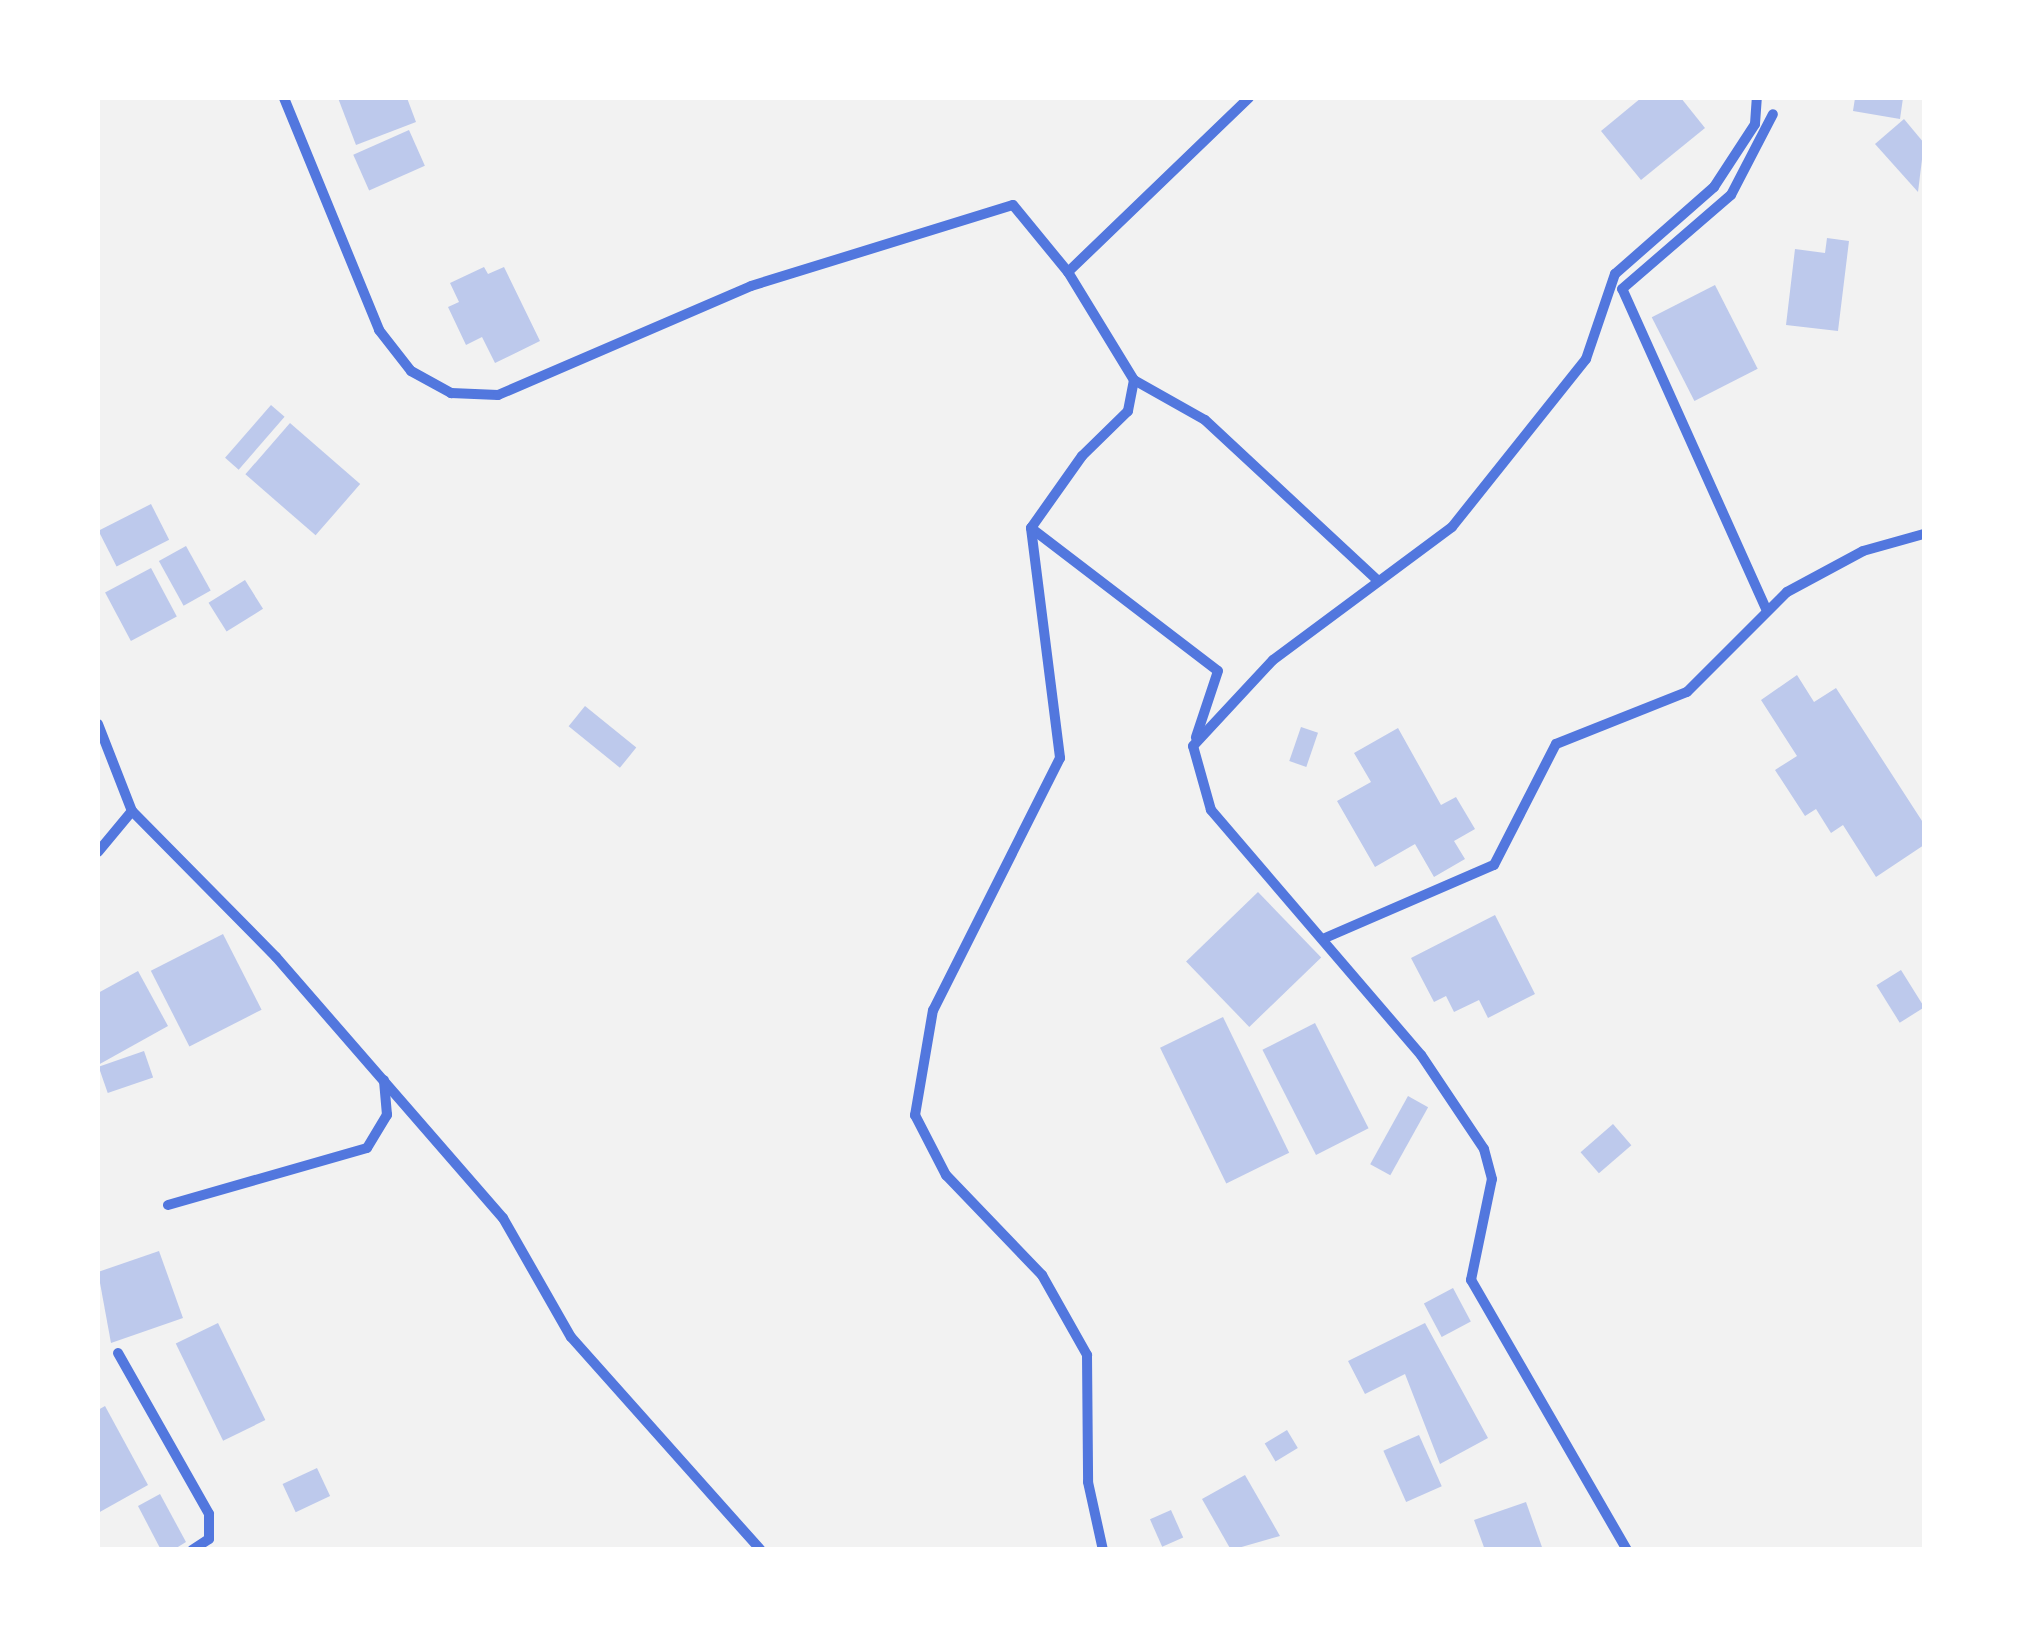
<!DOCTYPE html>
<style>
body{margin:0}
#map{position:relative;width:2022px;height:1647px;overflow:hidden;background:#f2f2f2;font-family:Raleway,sans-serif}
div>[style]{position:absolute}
.building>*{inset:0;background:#bdc9ec;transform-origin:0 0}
.minor>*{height:10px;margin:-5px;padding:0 5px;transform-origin:5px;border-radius:5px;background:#5277de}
span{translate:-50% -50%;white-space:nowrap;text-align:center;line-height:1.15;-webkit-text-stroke:8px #fff;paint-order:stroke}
.frame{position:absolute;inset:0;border:100px solid #fff;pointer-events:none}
</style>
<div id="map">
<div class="building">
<div style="clip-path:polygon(338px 98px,407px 98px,416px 122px,356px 145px)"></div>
<div style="clip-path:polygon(1641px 98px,1681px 98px,1705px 128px,1641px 180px,1601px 131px)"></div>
<div style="clip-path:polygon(1855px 98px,1903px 98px,1900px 119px,1853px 111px)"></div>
<div style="clip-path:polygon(1904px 119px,1924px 143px,1918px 192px,1875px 144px)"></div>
<div style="left:409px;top:130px;width:39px;height:61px;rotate:66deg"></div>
<div style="clip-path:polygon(1827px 238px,1849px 241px,1838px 331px,1786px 325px,1795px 249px,1825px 253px)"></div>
<div style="clip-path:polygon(484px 267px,488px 274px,504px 267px,540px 341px,495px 363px,482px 337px,466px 345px,448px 307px,459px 302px,450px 283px)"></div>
<div style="left:1715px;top:285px;width:94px;height:71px;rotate:63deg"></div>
<div style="left:271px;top:405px;width:18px;height:70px;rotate:41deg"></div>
<div style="left:290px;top:423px;width:93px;height:68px;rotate:41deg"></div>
<div style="left:151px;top:504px;width:40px;height:59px;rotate:63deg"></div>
<div style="left:186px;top:546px;width:51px;height:31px;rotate:61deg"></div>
<div style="left:151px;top:568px;width:55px;height:52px;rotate:62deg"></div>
<div style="left:245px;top:580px;width:34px;height:43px;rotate:58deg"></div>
<div style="clip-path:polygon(1797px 675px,1814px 702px,1836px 688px,1924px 824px,1924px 845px,1876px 877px,1843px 825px,1831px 833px,1816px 809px,1805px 816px,1775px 770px,1797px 756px,1761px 700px)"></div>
<div style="left:585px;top:706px;width:66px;height:26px;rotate:39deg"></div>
<div style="left:1301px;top:727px;width:18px;height:36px;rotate:19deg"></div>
<div style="clip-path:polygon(1398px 728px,1441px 805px,1456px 797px,1475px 829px,1454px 841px,1465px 859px,1434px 877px,1415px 844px,1375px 867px,1337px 801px,1371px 782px,1354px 753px)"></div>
<div style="left:1258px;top:892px;width:91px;height:100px;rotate:46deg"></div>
<div style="clip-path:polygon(1495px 915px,1535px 994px,1488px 1018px,1479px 1000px,1454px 1012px,1446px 996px,1434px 1002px,1411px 958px)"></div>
<div style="left:223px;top:934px;width:85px;height:81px;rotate:63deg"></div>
<div style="left:1901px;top:970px;width:44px;height:29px;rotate:58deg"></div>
<div style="clip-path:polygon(138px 971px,168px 1026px,98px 1065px,98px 993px)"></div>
<div style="left:1223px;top:1017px;width:151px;height:70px;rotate:64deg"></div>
<div style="left:1315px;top:1023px;width:118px;height:59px;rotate:63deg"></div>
<div style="left:144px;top:1051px;width:28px;height:48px;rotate:71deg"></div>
<div style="left:1408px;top:1096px;width:23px;height:78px;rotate:29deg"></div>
<div style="left:1613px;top:1124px;width:28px;height:43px;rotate:49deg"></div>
<div style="clip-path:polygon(159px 1251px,183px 1318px,111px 1343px,98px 1272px)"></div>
<div style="left:1453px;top:1288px;width:38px;height:33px;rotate:62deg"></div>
<div style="left:218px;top:1323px;width:108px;height:47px;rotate:64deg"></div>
<div style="clip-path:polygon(1425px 1323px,1488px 1438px,1440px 1464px,1405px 1374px,1365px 1394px,1348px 1361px)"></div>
<div style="clip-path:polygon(105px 1406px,148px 1485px,98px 1513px,98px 1410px)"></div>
<div style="left:1287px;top:1430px;width:21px;height:26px;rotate:59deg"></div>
<div style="left:1419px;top:1435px;width:56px;height:39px;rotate:66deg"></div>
<div style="left:317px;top:1468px;width:31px;height:38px;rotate:65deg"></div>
<div style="clip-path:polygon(1245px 1475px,1280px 1536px,1231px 1550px,1202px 1499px)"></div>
<div style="clip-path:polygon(160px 1494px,186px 1542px,173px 1550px,161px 1550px,138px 1506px)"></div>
<div style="clip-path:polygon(1526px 1502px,1543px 1550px,1485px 1550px,1474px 1520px)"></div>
<div style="left:1171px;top:1510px;width:30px;height:23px;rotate:66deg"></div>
</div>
<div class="minor">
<div style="left:284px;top:98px;width:251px;rotate:67.7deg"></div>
<div style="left:379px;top:330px;width:52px;rotate:52deg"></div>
<div style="left:411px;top:371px;width:46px;rotate:28.8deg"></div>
<div style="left:451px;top:393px;width:47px;rotate:2.4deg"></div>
<div style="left:498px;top:395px;width:275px;rotate:-23.3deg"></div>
<div style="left:751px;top:286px;width:274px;rotate:-17.2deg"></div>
<div style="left:1013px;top:205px;width:87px;rotate:50.6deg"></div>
<div style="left:1068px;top:272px;width:127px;rotate:58.6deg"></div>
<div style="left:1134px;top:380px;width:32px;rotate:101deg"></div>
<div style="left:1128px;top:411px;width:64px;rotate:135.6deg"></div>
<div style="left:1082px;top:456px;width:88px;rotate:125.3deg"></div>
<div style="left:1031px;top:528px;width:235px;rotate:37.4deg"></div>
<div style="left:1218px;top:671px;width:70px;rotate:108.4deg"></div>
<div style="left:1068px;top:272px;width:251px;rotate:-43.9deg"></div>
<div style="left:1134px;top:380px;width:81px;rotate:29.4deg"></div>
<div style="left:1205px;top:420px;width:236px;rotate:42.9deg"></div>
<div style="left:1031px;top:528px;width:232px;rotate:82.8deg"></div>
<div style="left:1060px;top:758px;width:282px;rotate:116.7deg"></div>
<div style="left:933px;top:1010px;width:107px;rotate:99.7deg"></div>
<div style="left:915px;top:1115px;width:68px;rotate:62.7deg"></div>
<div style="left:946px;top:1175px;width:139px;rotate:46.2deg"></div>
<div style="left:1042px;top:1275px;width:92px;rotate:60.6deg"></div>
<div style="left:1087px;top:1355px;width:127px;rotate:89.5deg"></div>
<div style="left:1088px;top:1482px;width:70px;rotate:77.6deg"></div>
<div style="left:1767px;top:611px;width:353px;rotate:-114.2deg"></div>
<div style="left:1622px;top:289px;width:144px;rotate:-40.8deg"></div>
<div style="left:1731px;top:195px;width:91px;rotate:-62.6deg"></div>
<div style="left:98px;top:724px;width:93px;rotate:68.7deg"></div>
<div style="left:132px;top:811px;width:53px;rotate:129.7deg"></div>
<div style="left:132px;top:811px;width:205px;rotate:45.4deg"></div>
<div style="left:276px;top:957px;width:346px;rotate:49deg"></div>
<div style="left:503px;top:1218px;width:137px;rotate:60.3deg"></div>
<div style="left:571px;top:1337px;width:285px;rotate:48.3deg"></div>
<div style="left:1325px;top:938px;width:184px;rotate:-23.4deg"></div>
<div style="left:1494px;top:865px;width:136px;rotate:-62.9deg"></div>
<div style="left:1556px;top:744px;width:141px;rotate:-21.7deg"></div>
<div style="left:1687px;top:692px;width:141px;rotate:-45deg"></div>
<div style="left:1787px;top:592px;width:86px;rotate:-28.3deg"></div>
<div style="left:1863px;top:551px;width:63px;rotate:-15.6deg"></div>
<div style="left:168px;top:1205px;width:207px;rotate:-16deg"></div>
<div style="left:367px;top:1148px;width:39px;rotate:-59deg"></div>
<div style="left:387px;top:1115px;width:35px;rotate:-95deg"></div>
<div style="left:118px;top:1353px;width:185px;rotate:60.5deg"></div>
<div style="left:209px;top:1514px;width:25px;rotate:90deg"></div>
<div style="left:209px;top:1539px;width:20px;rotate:147deg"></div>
<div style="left:1627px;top:1550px;width:312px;rotate:-120deg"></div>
<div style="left:1471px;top:1280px;width:103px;rotate:-78.3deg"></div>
<div style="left:1492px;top:1179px;width:31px;rotate:-105deg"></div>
<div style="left:1484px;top:1149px;width:113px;rotate:-123.8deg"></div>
<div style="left:1421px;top:1055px;width:323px;rotate:-130.6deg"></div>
<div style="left:1211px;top:810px;width:66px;rotate:-105.7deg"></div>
<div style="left:1193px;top:746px;width:117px;rotate:-47.1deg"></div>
<div style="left:1273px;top:660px;width:223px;rotate:-36.6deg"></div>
<div style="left:1452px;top:527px;width:215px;rotate:-51.4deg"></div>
<div style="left:1586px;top:359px;width:90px;rotate:-71.2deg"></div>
<div style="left:1615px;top:274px;width:132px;rotate:-41.3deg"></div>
<div style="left:1714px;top:187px;width:75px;rotate:-56.9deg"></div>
<div style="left:1755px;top:124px;width:26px;rotate:-86deg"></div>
</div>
<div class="frame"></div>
</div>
